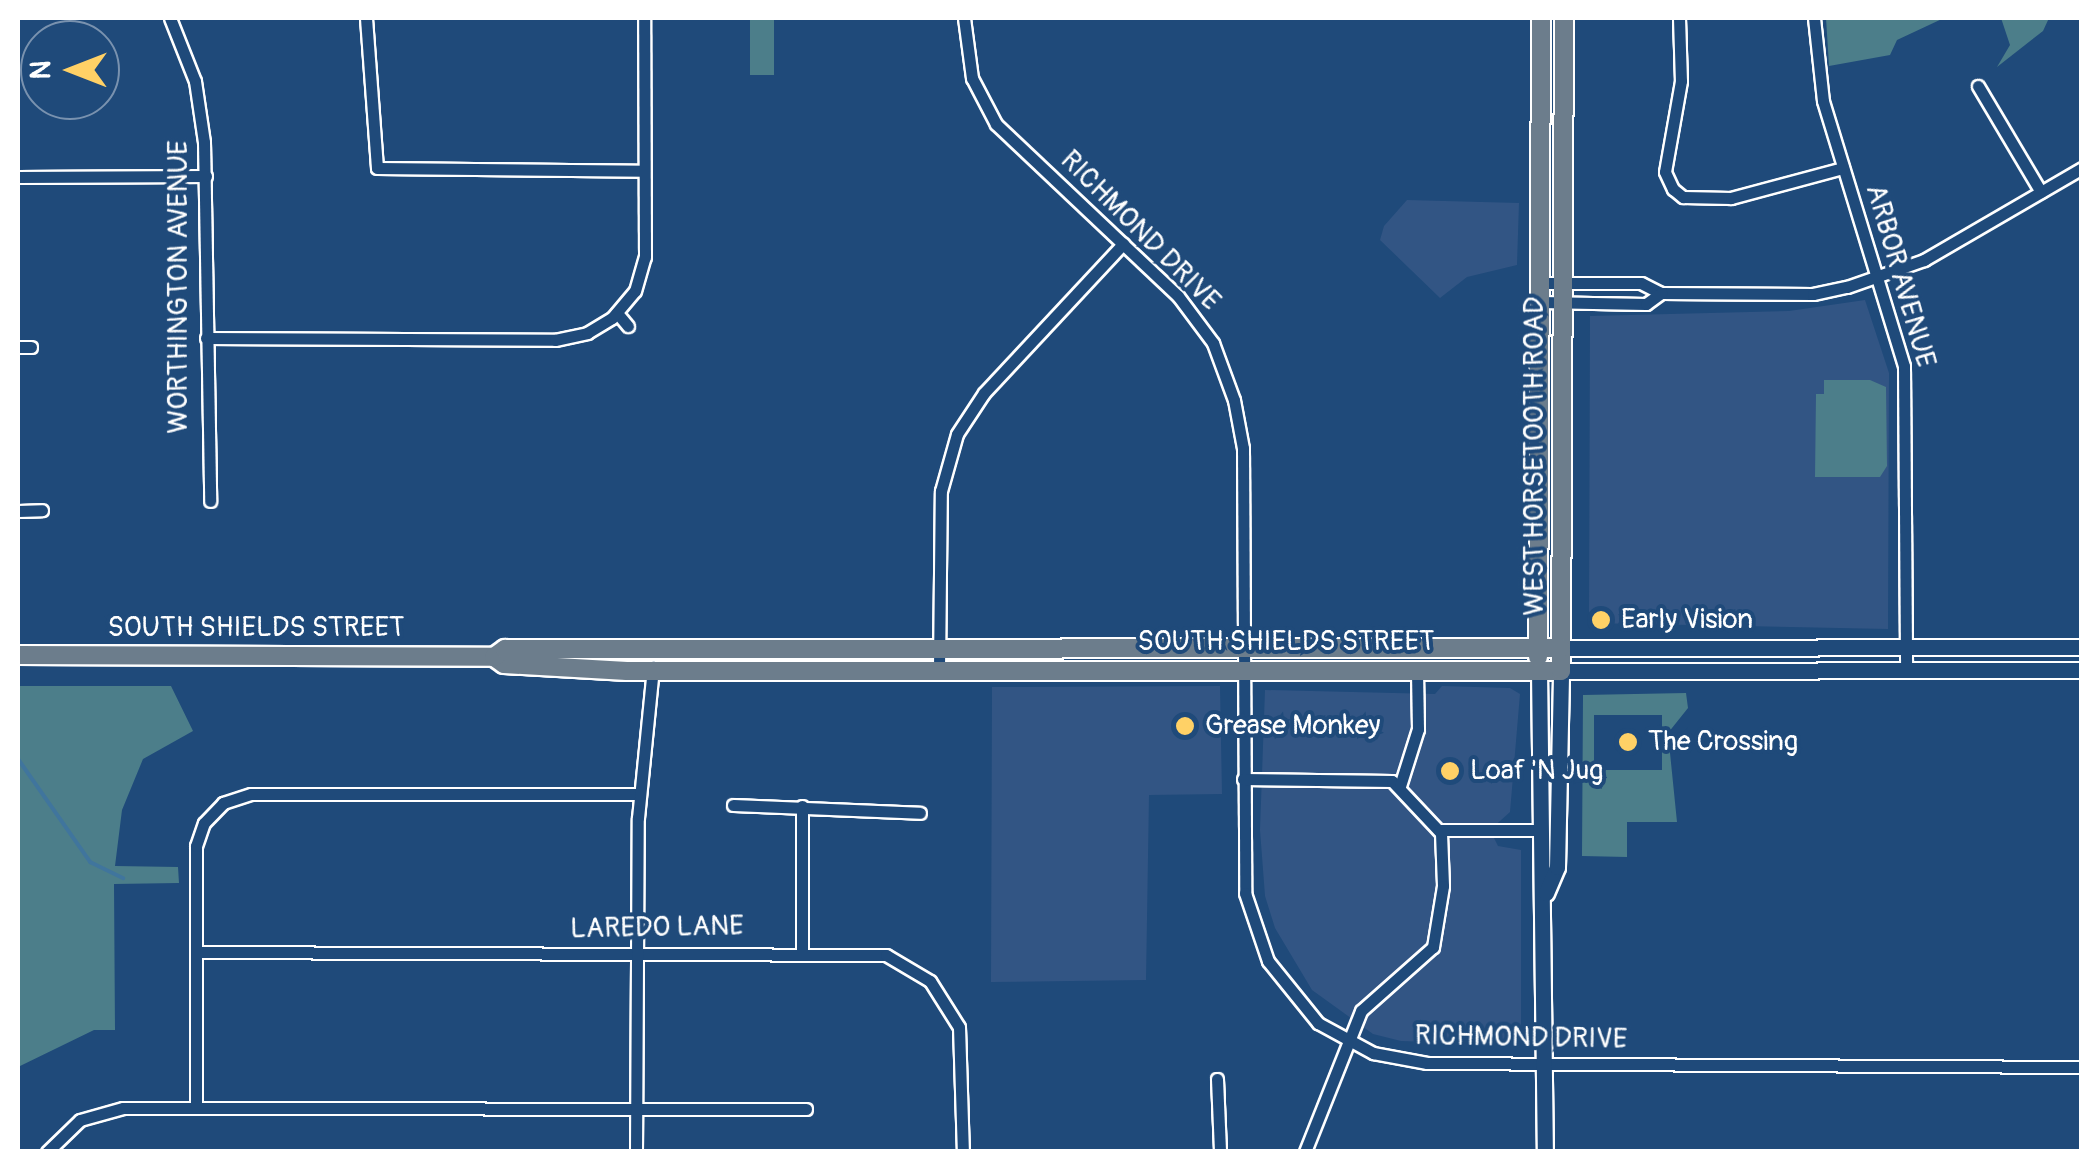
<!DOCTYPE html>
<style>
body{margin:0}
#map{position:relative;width:2099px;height:1169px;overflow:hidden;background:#1f4a7a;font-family:Pangolin,sans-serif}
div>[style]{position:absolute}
.built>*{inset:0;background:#325584}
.green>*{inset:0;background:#4c7e8a;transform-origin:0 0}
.stream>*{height:4px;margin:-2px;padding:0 2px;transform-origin:2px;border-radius:2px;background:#40759d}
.roads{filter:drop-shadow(2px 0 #fff) drop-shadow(-2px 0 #fff) drop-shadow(0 2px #fff) drop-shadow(0 -2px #fff)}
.street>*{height:11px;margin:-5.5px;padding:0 5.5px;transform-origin:5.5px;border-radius:5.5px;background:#1f4a7a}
.secondary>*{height:15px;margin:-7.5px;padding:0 7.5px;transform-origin:7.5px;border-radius:7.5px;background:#1f4a7a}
.primary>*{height:18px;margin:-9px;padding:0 9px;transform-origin:9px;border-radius:9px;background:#6c7d8c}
.dots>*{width:28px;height:28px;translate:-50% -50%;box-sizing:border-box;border:5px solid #1f4a7a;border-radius:50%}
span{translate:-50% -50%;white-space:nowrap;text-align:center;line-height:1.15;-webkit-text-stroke:8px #1f4a7a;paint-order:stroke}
.street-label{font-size:28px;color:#fff}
.poi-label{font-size:28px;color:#fff}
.left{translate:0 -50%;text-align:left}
.frame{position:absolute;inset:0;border:20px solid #fff;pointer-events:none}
.north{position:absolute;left:20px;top:20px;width:100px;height:100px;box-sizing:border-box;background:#1f4a7a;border:2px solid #7992af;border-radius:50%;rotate:270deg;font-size:28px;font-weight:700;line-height:40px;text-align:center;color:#fff}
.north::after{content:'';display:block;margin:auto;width:35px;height:45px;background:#ffd166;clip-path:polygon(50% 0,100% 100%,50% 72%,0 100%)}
</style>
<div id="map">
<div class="built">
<div style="clip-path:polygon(1407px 200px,1519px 203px,1517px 265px,1467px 277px,1440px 298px,1380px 240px,1384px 226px)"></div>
<div style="clip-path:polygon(1865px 300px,1889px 373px,1888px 629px,1589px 623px,1590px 316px,1789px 311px)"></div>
<div style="clip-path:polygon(1220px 686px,1222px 794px,1149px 795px,1146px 980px,991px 982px,992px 687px)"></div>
<div style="clip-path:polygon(1442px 686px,1510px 688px,1520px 694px,1510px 812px,1490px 830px,1498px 846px,1521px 850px,1521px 1037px,1513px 1045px,1401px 1041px,1373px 1034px,1312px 990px,1275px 928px,1265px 896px,1260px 830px,1265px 690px,1435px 694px)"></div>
</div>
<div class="green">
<div style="left:750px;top:18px;width:24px;height:57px"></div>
<div style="clip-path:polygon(1826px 18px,1944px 18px,1897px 40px,1890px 55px,1829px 66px)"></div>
<div style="clip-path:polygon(2001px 18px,2049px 18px,2043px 31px,1997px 67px,2010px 45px)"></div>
<div style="clip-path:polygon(1824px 380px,1870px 380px,1886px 387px,1887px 466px,1880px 477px,1815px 477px,1816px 394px,1824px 394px)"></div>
<div style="clip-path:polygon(18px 686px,171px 686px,193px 731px,143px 759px,122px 810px,115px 866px,178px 867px,179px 883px,114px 884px,115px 1030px,94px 1030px,18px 1067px)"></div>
<div style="clip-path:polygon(evenodd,1686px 693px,1688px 708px,1668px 733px,1677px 822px,1627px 822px,1627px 857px,1582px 856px,1583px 695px,1686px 693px,1594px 715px,1662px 715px,1662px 770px,1594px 770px,1594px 715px)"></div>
</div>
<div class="stream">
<div style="left:18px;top:759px;width:126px;rotate:55deg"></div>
<div style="left:90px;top:862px;width:37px;rotate:26deg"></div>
</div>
<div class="roads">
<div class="street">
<div style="left:170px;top:18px;width:68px;rotate:68.4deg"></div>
<div style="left:195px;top:81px;width:62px;rotate:81.6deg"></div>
<div style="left:204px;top:142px;width:359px;rotate:89deg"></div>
<div style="left:366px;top:18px;width:150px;rotate:85.8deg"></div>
<div style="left:377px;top:168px;width:267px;rotate:0.6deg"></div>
<div style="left:964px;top:18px;width:61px;rotate:82.4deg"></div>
<div style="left:972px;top:78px;width:52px;rotate:62.4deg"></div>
<div style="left:996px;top:124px;width:250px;rotate:43.4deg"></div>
<div style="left:1178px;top:296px;width:59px;rotate:53.3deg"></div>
<div style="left:1213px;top:343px;width:61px;rotate:69.8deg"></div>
<div style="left:1234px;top:400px;width:49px;rotate:79.4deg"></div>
<div style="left:1243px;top:448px;width:445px;rotate:89.7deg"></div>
<div style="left:1245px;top:893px;width:72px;rotate:71.3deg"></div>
<div style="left:1268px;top:961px;width:80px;rotate:51.1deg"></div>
<div style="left:1318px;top:1023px;width:63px;rotate:28.6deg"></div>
<div style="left:1373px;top:1053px;width:55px;rotate:10.5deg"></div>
<div style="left:1427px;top:1063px;width:655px;rotate:0.35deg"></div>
<div style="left:1679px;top:18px;width:63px;rotate:88.2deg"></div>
<div style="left:1681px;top:81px;width:92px;rotate:100deg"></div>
<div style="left:1665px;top:172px;width:19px;rotate:65deg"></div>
<div style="left:1673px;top:189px;width:13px;rotate:39deg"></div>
<div style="left:1683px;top:197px;width:48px;rotate:1.2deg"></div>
<div style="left:1731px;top:198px;width:116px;rotate:-15deg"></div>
<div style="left:1814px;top:18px;width:83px;rotate:83.8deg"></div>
<div style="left:1823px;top:101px;width:277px;rotate:73deg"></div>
<div style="left:1904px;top:366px;width:306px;rotate:89.6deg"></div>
<div style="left:1978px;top:86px;width:123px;rotate:59.3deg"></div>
<div style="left:18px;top:177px;width:188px;rotate:-0.3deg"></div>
<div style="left:1540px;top:283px;width:101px"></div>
<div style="left:1641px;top:283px;width:22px;rotate:27deg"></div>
<div style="left:1661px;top:293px;width:152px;rotate:0.4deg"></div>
<div style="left:1813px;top:294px;width:35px;rotate:-12deg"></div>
<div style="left:1847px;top:287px;width:82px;rotate:-19.3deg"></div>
<div style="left:1924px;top:260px;width:183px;rotate:-30.2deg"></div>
<div style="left:1540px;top:302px;width:106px;rotate:1.1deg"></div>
<div style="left:1646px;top:304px;width:19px;rotate:-36deg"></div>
<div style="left:617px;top:313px;width:17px;rotate:50deg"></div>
<div style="left:206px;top:338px;width:349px;rotate:0.3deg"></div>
<div style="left:555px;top:340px;width:33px;rotate:-12deg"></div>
<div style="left:587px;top:333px;width:29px;rotate:-31deg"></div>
<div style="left:612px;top:318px;width:35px;rotate:-50deg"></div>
<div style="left:635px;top:291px;width:35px;rotate:-74deg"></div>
<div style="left:645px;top:257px;width:239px;rotate:-90.2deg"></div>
<div style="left:18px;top:347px;width:13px"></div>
<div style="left:18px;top:511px;width:24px;rotate:-2deg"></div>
<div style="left:939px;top:669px;width:178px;rotate:-89.4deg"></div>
<div style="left:941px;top:491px;width:59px;rotate:-74.3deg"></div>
<div style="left:957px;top:434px;width:49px;rotate:-56.6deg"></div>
<div style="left:984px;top:393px;width:204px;rotate:-47deg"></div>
<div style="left:1243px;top:779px;width:149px;rotate:0.8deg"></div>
<div style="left:1392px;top:781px;width:71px;rotate:46.7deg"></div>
<div style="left:1441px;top:833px;width:53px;rotate:87.8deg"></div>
<div style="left:1443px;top:886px;width:62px;rotate:99.3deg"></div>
<div style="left:1433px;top:947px;width:96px;rotate:138.4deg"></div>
<div style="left:1361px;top:1011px;width:152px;rotate:111.7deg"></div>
<div style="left:1400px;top:786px;width:60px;rotate:-72.5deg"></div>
<div style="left:1418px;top:729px;width:58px;rotate:-91deg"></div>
<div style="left:733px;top:805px;width:187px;rotate:2.4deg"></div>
<div style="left:1439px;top:830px;width:99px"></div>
<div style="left:197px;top:952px;width:689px;rotate:0.25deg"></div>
<div style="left:886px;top:955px;width:51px;rotate:30.6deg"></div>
<div style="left:930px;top:981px;width:54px;rotate:57.8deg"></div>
<div style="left:959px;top:1027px;width:125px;rotate:88.2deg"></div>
<div style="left:802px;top:952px;width:146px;rotate:-90deg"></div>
<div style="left:1217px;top:1079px;width:73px;rotate:87.6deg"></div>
<div style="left:196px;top:1108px;width:262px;rotate:-90deg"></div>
<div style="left:196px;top:846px;width:24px;rotate:-71deg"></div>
<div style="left:204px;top:823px;width:28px;rotate:-46deg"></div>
<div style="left:223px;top:803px;width:29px;rotate:-18deg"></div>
<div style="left:251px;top:794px;width:388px"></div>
<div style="left:47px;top:1152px;width:46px;rotate:-44.1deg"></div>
<div style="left:80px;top:1120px;width:45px;rotate:-15.6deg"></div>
<div style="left:123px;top:1108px;width:683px;rotate:0.08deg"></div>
<div style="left:636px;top:1152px;width:334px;rotate:-89.7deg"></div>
<div style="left:638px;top:818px;width:152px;rotate:-84.3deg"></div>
</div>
<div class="secondary">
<div style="left:1561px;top:648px;width:521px;rotate:-0.11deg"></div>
<div style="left:1539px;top:670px;width:482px;rotate:89.3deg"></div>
<div style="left:1546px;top:893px;width:28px;rotate:-67deg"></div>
<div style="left:1557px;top:867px;width:196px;rotate:-88.8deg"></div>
<div style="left:1561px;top:671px;width:521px;rotate:-0.11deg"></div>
</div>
<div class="primary">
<div style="left:18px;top:655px;width:476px;rotate:0.2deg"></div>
<div style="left:494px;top:657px;width:12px;rotate:35deg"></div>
<div style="left:504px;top:664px;width:123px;rotate:3.3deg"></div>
<div style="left:627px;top:671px;width:934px"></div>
<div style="left:1561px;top:671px;width:653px;rotate:-89.74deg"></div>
<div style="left:494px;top:657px;width:14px;rotate:-36deg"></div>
<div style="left:505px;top:649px;width:1056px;rotate:-0.05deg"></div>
<div style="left:1538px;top:657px;width:639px;rotate:-89.73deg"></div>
</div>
</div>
<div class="dots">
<div style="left:1601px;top:620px;background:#ffd166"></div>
<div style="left:1185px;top:726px;background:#ffd166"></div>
<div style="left:1628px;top:742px;background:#ffd166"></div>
<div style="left:1450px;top:771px;background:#ffd166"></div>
</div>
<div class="street-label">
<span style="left:1140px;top:231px;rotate:45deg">RICHMOND DRIVE</span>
<span style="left:1900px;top:276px;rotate:74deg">ARBOR AVENUE</span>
<span style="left:179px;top:287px;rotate:-90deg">WORTHINGTON AVENUE</span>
<span style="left:1535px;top:456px;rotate:-90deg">WEST HORSETOOTH ROAD</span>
<span style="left:256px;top:628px">SOUTH SHIELDS STREET</span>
<span style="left:1286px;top:642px">SOUTH SHIELDS STREET</span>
<span style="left:657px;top:928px;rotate:-1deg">LAREDO LANE</span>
<span style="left:1521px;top:1038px;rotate:1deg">RICHMOND DRIVE</span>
</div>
<div class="poi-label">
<span class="left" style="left:1621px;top:620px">Early Vision</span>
<span class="left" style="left:1205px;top:726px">Grease Monkey</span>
<span class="left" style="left:1648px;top:742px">The Crossing</span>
<span class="left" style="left:1470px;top:771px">Loaf 'N Jug</span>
</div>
<div class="frame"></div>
<div class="north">N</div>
</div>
